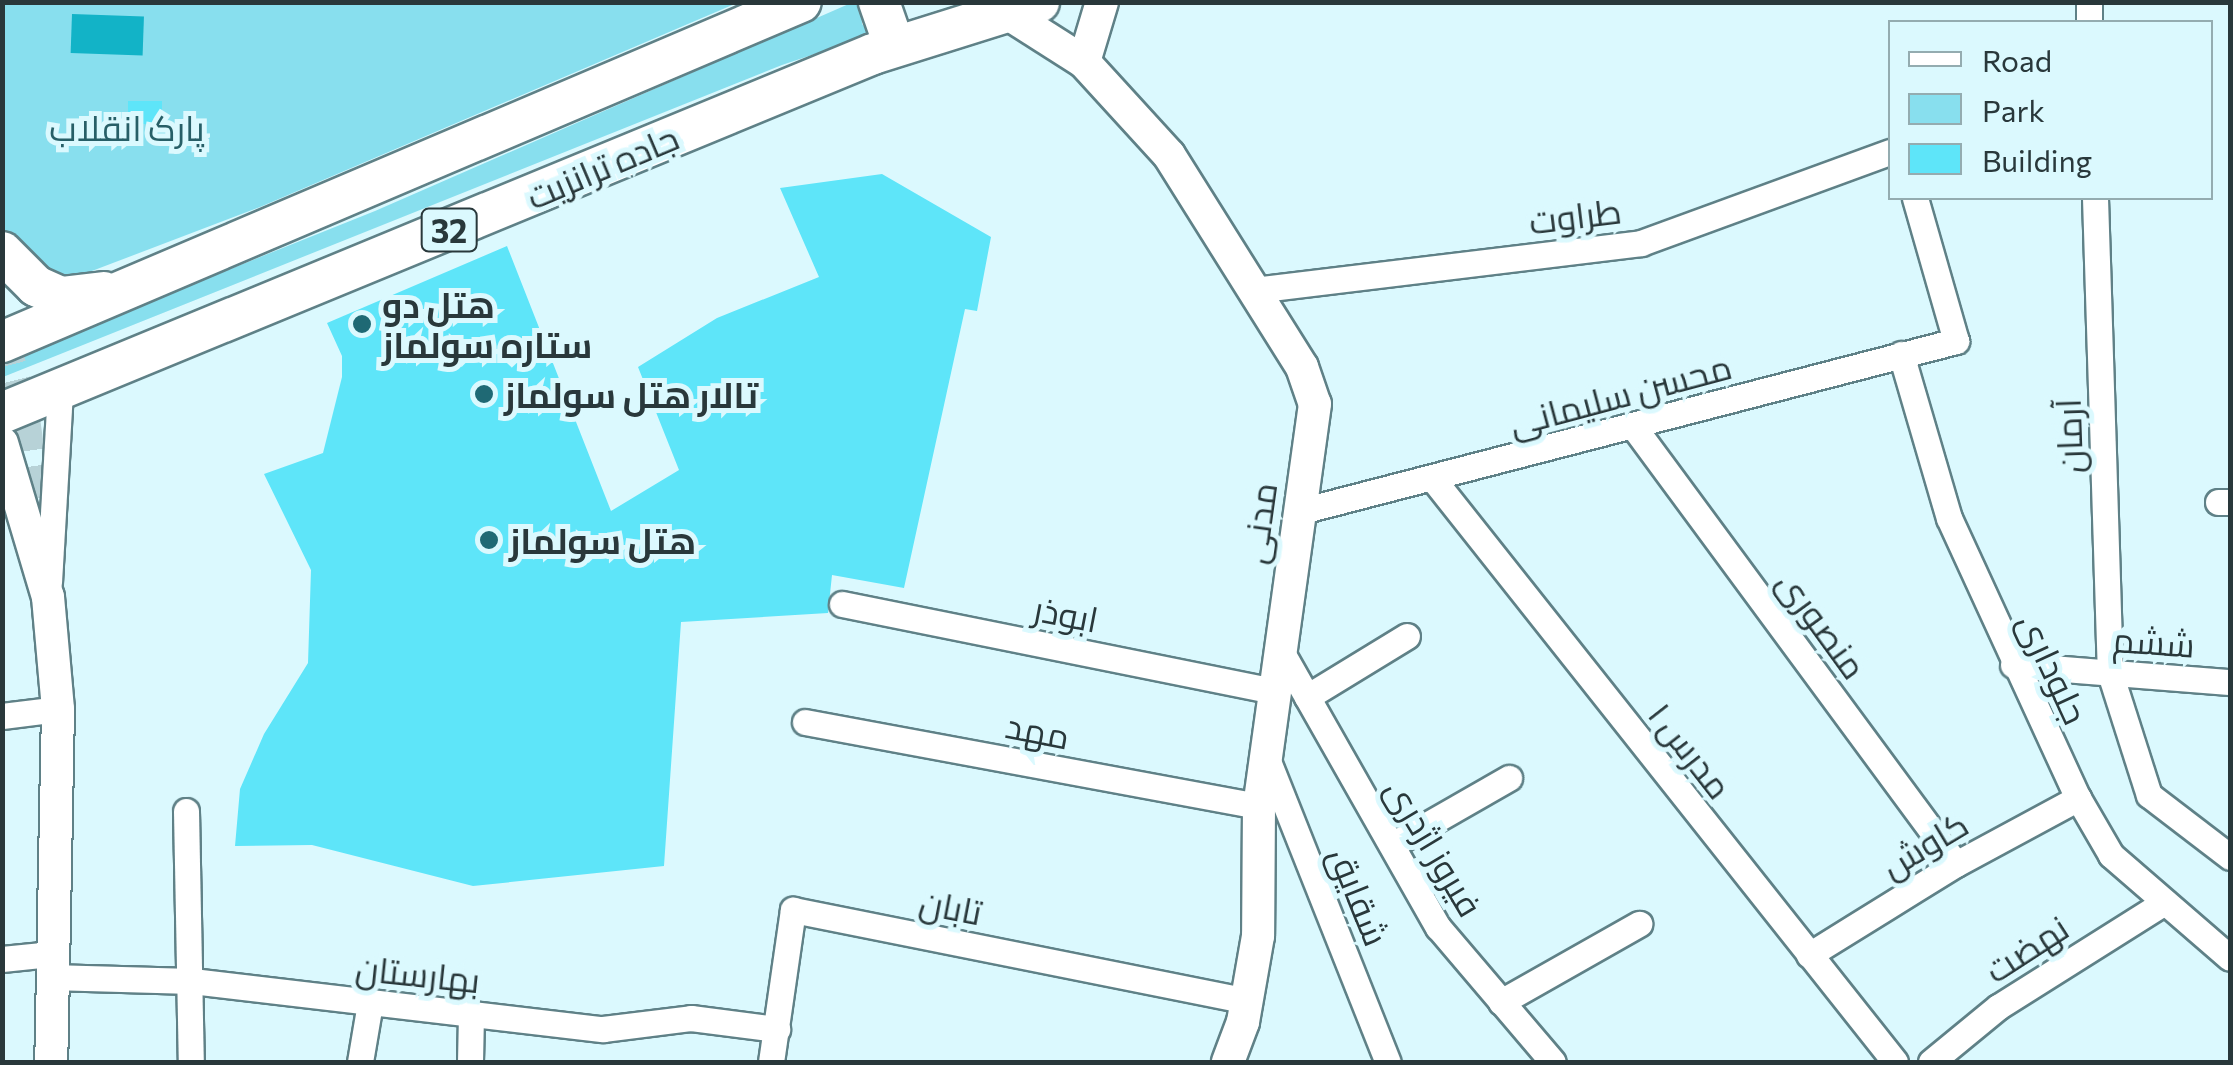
<!DOCTYPE html>
<meta charset="utf-8">
<style>
body{margin:0}
#map{position:relative;width:2233px;height:1065px;overflow:hidden;background:#dbf9fe;font-family:Commissioner,Cairo,sans-serif}
div>[style]{position:absolute}
.green>*{inset:0;background:#88dfee}
.water>*{inset:0;background:#12b3c7;transform-origin:0 0}
.building>*{inset:0;background:#5ee5f9;transform-origin:0 0}
.tertiary-tunnel>*{height:32px;margin-top:-16px;transform-origin:0;background:repeating-linear-gradient(90deg,#b7d2d7 0 32px,transparent 0 48px)}
.roads{filter:drop-shadow(2px 0 #5f8187) drop-shadow(-2px 0 #5f8187) drop-shadow(0 2px #5f8187) drop-shadow(0 -2px #5f8187)}
.minor>*{height:25px;margin:-12.5px;padding:0 12.5px;transform-origin:12.5px;border-radius:12.5px;background:#fff}
.tertiary>*{height:32px;margin:-16px;padding:0 16px;transform-origin:16px;border-radius:16px;background:#fff}
.primary>*{height:40px;margin:-20px;padding:0 20px;transform-origin:20px;border-radius:20px;background:#fff}
.dots>*{width:28px;height:28px;translate:-50% -50%;box-sizing:border-box;border:5px solid #dbf9fe;border-radius:50%}
span{translate:-50% -50%;white-space:nowrap;text-align:center;line-height:1.15;-webkit-text-stroke:10px #dbf9fe;paint-order:stroke}
.shield-label span{padding:2px 8px;background:#dbf9fe;border:2px solid;border-radius:8px;-webkit-text-stroke-width:0}
.shield-label{font-size:32px;color:#29383b;font-weight:700}
.park-label{font-size:35px;color:#275f67}
.street-label{font-size:35px;color:#29383b}
.poi-label{font-size:35px;color:#29383b;font-weight:700}
.left{translate:0 -50%;text-align:left}
.frame{position:absolute;inset:0;border:5px solid #29383b;pointer-events:none}
.legend{position:absolute;left:1888px;top:20px;width:325px;height:180px;box-sizing:border-box;background:#dbf9fe;border:2px solid #94acb0;margin:0;padding:12px 18px;list-style:none;font-size:30px;color:#29383b}
.legend li{display:flex;align-items:center;gap:20px;height:50px}
.legend b{width:50px;border:2px solid #94acb0}
</style>
<div id="map">
<div class="green">
<div style="clip-path:polygon(3px 3px,737px 3px,260px 207px,63px 282px,3px 232px)"></div>
<div style="clip-path:polygon(851px 3px,861px 3px,862px 24px,871px 35px,782px 65px,3px 377px,3px 360px,375px 211px)"></div>
</div>
<div class="water">
<div style="left:72px;top:14px;width:72px;height:39px;rotate:2deg"></div>
</div>
<div class="building">
<div style="left:128px;top:101px;width:34px;height:23px"></div>
<div style="clip-path:polygon(882px 174px,991px 237px,977px 311px,965px 309px,904px 588px,832px 575px,828px 613px,681px 622px,664px 866px,473px 886px,312px 845px,235px 846px,240px 789px,264px 734px,308px 663px,311px 570px,264px 474px,323px 453px,342px 377px,342px 356px,327px 323px,507px 246px,611px 511px,679px 470px,638px 367px,717px 318px,819px 277px,780px 188px)"></div>
</div>
<div class="tertiary-tunnel">
<div style="left:2px;top:334px;width:88px;rotate:75.5deg"></div>
<div style="left:24px;top:419px;width:117px;rotate:82.1deg"></div>
</div>
<div class="roads">
<div class="minor">
<div style="left:2089px;top:2px;width:20px;rotate:90deg"></div>
<div style="left:2095px;top:198px;width:475px;rotate:88.2deg"></div>
<div style="left:2110px;top:673px;width:128px;rotate:72.3deg"></div>
<div style="left:2149px;top:795px;width:102px;rotate:37.4deg"></div>
<div style="left:1254px;top:290px;width:390px;rotate:-6.9deg"></div>
<div style="left:1641px;top:243px;width:265px;rotate:-20.1deg"></div>
<div style="left:1901px;top:354px;width:171px;rotate:73.7deg"></div>
<div style="left:1949px;top:518px;width:308px;rotate:65.3deg"></div>
<div style="left:2078px;top:798px;width:66px;rotate:59.9deg"></div>
<div style="left:2111px;top:855px;width:157px;rotate:40.9deg"></div>
<div style="left:1633px;top:426px;width:544px;rotate:53.59deg"></div>
<div style="left:1433px;top:479px;width:744px;rotate:51.6deg"></div>
<div style="left:2218px;top:502px;width:12px"></div>
<div style="left:1301px;top:511px;width:677px;rotate:-14.55deg"></div>
<div style="left:1956px;top:341px;width:149px;rotate:-106deg"></div>
<div style="left:49px;top:582px;width:193px;rotate:-86.7deg"></div>
<div style="left:842px;top:604px;width:442px;rotate:11.4deg"></div>
<div style="left:1281px;top:651px;width:318px;rotate:60.4deg"></div>
<div style="left:1438px;top:927px;width:177px;rotate:49.6deg"></div>
<div style="left:2013px;top:665px;width:218px;rotate:4.5deg"></div>
<div style="left:1307px;top:697px;width:117px;rotate:-31.4deg"></div>
<div style="left:2px;top:716px;width:56px;rotate:-7.1deg"></div>
<div style="left:805px;top:722px;width:462px;rotate:10.5deg"></div>
<div style="left:1266px;top:756px;width:329px;rotate:68.3deg"></div>
<div style="left:186px;top:811px;width:251px;rotate:88.9deg"></div>
<div style="left:1392px;top:845px;width:135px;rotate:-29.8deg"></div>
<div style="left:1809px;top:955px;width:173px;rotate:-31.8deg"></div>
<div style="left:1956px;top:864px;width:139px;rotate:-28.4deg"></div>
<div style="left:2px;top:959px;width:48px;rotate:-5.9deg"></div>
<div style="left:50px;top:977px;width:142px;rotate:1.6deg"></div>
<div style="left:192px;top:981px;width:414px;rotate:6.7deg"></div>
<div style="left:603px;top:1029px;width:89px;rotate:-7.1deg"></div>
<div style="left:691px;top:1018px;width:87px;rotate:7.3deg"></div>
<div style="left:1501px;top:1002px;width:159px;rotate:-29.5deg"></div>
<div style="left:360px;top:1062px;width:60px;rotate:-80.4deg"></div>
<div style="left:470px;top:1062px;width:48px;rotate:-88.8deg"></div>
<div style="left:771px;top:1062px;width:154px;rotate:-81.8deg"></div>
<div style="left:793px;top:910px;width:463px;rotate:11.3deg"></div>
<div style="left:1931px;top:1062px;width:87px;rotate:-39.4deg"></div>
<div style="left:1998px;top:1007px;width:197px;rotate:-32.2deg"></div>
</div>
<div class="tertiary">
<div style="left:1004px;top:11px;width:95px;rotate:32.5deg"></div>
<div style="left:1084px;top:62px;width:126px;rotate:47.6deg"></div>
<div style="left:1169px;top:155px;width:250px;rotate:57.9deg"></div>
<div style="left:1302px;top:367px;width:39px;rotate:71deg"></div>
<div style="left:1315px;top:404px;width:406px;rotate:97.9deg"></div>
<div style="left:1259px;top:806px;width:130px;rotate:90.4deg"></div>
<div style="left:1258px;top:936px;width:87px;rotate:99.9deg"></div>
<div style="left:1243px;top:1022px;width:43px;rotate:110.6deg"></div>
<div style="left:1084px;top:62px;width:63px;rotate:-73.3deg"></div>
<div style="left:2px;top:443px;width:161px;rotate:73.4deg"></div>
<div style="left:48px;top:597px;width:112px;rotate:84.9deg"></div>
<div style="left:58px;top:709px;width:353px;rotate:91.1deg"></div>
</div>
<div class="primary">
<div style="left:879px;top:2px;width:46px;rotate:70.8deg"></div>
<div style="left:2px;top:252px;width:48px;rotate:45deg"></div>
<div style="left:36px;top:286px;width:27px;rotate:24deg"></div>
<div style="left:61px;top:297px;width:43px;rotate:-6.6deg"></div>
<div style="left:2px;top:342px;width:868px;rotate:-23.05deg"></div>
<div style="left:2px;top:413px;width:942px;rotate:-22.4deg"></div>
<div style="left:873px;top:54px;width:174px;rotate:-17.4deg"></div>
</div>
</div>
<div class="dots">
<div style="left:362px;top:324px;background:#1f6974"></div>
<div style="left:484px;top:394px;background:#1f6974"></div>
<div style="left:489px;top:540px;background:#1f6974"></div>
</div>
<div class="shield-label">
<span style="left:449px;top:230px">32</span>
</div>
<div class="park-label">
<span style="left:127px;top:127px">پارک انقلاب</span>
</div>
<div class="street-label">
<span style="left:602px;top:166px;rotate:-23deg">جاده ترانزیت</span>
<span style="left:1575px;top:215px;rotate:-7deg">طراوت</span>
<span style="left:1620px;top:394px;rotate:-15deg">محسن سلیمانی</span>
<span style="left:2068px;top:436px;rotate:-92deg">آرمان</span>
<span style="left:1258px;top:523px;rotate:-82deg">مدنی</span>
<span style="left:1066px;top:613px;rotate:11deg">ابوذر</span>
<span style="left:1823px;top:624px;rotate:54deg">منصوری</span>
<span style="left:2154px;top:641px;rotate:4deg">ششم</span>
<span style="left:2054px;top:668px;rotate:65deg">جلوداری</span>
<span style="left:1038px;top:730px;rotate:11deg">مهد</span>
<span style="left:1691px;top:750px;rotate:52deg">مدرس ۱</span>
<span style="left:1924px;top:844px;rotate:-31deg">کاوش</span>
<span style="left:1435px;top:847px;rotate:59deg">فیروز اژدری</span>
<span style="left:1360px;top:896px;rotate:68deg">شقایق</span>
<span style="left:951px;top:906px;rotate:11deg">تابان</span>
<span style="left:2026px;top:948px;rotate:-33deg">نهضت</span>
<span style="left:418px;top:973px;rotate:6deg">بهارستان</span>
</div>
<div class="poi-label">
<span class="left" style="left:382px;top:324px">هتل دو<br>ستاره سولماز</span>
<span class="left" style="left:504px;top:394px">تالار هتل سولماز</span>
<span class="left" style="left:509px;top:540px">هتل سولماز</span>
</div>
<div class="frame"></div>
<ul class="legend">
<li><b style="height:12px;background:#fff"></b>Road</li>
<li><b style="height:28px;background:#88dfee"></b>Park</li>
<li><b style="height:28px;background:#5ee5f9"></b>Building</li>
</ul>
</div>
